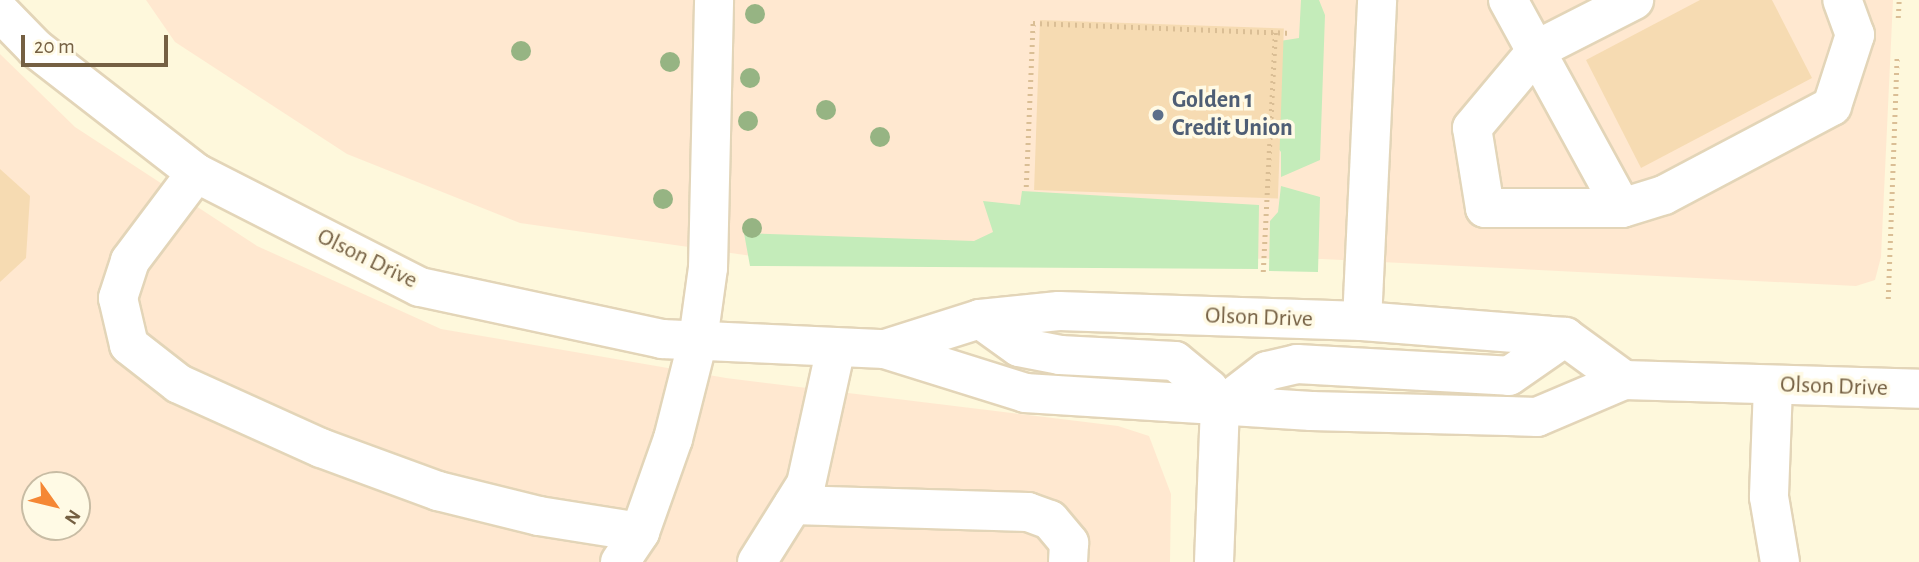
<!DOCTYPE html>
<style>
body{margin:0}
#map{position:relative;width:1919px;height:562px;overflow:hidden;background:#fef8dc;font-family:"Alegreya Sans",sans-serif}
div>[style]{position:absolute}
.commercial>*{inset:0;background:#ffe8d0}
.green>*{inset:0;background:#c4ecba}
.building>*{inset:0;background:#f6dbb2;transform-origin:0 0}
.path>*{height:4.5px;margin-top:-2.25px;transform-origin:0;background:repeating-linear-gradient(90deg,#dabe95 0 2px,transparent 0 7px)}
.roads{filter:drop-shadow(2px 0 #e3d5b8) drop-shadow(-2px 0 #e3d5b8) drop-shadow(0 2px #e3d5b8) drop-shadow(0 -2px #e3d5b8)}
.minor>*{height:38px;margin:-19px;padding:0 19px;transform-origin:19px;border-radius:19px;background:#fff}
.trees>*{width:20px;height:20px;margin:-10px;border-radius:50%;background:#96b483}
.dots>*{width:19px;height:19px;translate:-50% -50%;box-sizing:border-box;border:4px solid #fffae5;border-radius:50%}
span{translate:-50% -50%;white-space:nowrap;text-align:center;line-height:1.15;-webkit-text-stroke:7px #fffae5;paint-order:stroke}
.service-label{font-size:24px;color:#4e5e75;font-weight:700}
.left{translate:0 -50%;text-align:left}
.street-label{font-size:24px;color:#756043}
.north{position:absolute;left:21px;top:471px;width:70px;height:70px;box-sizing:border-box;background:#fffae5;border:2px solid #c8bca4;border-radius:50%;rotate:124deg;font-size:19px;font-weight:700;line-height:28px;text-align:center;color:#756043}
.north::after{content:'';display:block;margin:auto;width:24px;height:32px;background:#f58735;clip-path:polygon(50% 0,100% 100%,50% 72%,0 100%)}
.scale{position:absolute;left:21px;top:35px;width:147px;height:32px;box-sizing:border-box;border:4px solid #756043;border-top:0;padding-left:9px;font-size:21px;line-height:24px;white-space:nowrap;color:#756043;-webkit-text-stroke:5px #fffae5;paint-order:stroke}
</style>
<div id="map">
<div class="commercial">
<div style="clip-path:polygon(146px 0,1893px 0,1881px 257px,1875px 280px,1856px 286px,1322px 259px,759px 257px,520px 223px,347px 154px,175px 42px)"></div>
<div style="clip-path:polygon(evenodd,0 54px,75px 127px,257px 246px,441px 329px,726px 378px,1118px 426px,1149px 436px,1171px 494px,1170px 562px,0 562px,0 54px,35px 485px,77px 485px,77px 527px,35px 527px,35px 485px)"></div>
</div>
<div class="green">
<div style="clip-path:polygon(1301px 0,1319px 0,1325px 15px,1320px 160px,1281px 177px,1281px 152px,1277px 147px,1280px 41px,1299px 38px)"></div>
<div style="clip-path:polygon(1281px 186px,1320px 197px,1318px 272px,1269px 271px,1270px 221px,1278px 212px)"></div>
<div style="clip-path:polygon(1022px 191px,1259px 205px,1258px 269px,750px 266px,744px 233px,974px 241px,993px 232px,983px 201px,1020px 205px)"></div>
</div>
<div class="building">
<div style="clip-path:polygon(1700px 0,1772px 0,1812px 78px,1641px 168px,1586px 60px)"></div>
<div style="left:1040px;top:20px;width:244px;height:170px;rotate:2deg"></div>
<div style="clip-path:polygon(0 169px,30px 196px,26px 258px,0 282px)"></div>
</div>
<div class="path">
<div style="left:1898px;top:18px;width:18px;rotate:-87deg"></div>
<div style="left:1026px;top:187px;width:164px;rotate:-87.6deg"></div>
<div style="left:1033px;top:23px;width:259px;rotate:2.2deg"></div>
<div style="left:1263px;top:272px;width:240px;rotate:-87.1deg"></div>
<div style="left:1888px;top:299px;width:241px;rotate:-87.9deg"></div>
</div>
<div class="roads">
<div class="minor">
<div style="left:1508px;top:0;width:237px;rotate:61.3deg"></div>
<div style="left:1622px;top:208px;width:44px;rotate:-17.2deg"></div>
<div style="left:1664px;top:195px;width:190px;rotate:-27.9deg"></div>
<div style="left:1832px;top:106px;width:75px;rotate:-72.1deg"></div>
<div style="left:1855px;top:35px;width:37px;rotate:-110deg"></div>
<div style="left:0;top:12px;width:50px;rotate:45.8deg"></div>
<div style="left:35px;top:48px;width:204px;rotate:37.8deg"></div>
<div style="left:196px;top:173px;width:251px;rotate:27deg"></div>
<div style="left:420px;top:287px;width:248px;rotate:12.1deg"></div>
<div style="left:662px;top:339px;width:223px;rotate:2.6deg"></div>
<div style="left:885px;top:349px;width:147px;rotate:17.4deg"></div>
<div style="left:1025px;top:393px;width:287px;rotate:3.6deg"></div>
<div style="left:1311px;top:411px;width:226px;rotate:1.5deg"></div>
<div style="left:1537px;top:417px;width:95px;rotate:-23deg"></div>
<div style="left:1624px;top:380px;width:295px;rotate:1.7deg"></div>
<div style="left:196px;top:173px;width:110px;rotate:126.9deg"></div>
<div style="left:130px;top:261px;width:39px;rotate:108deg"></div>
<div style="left:118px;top:298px;width:48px;rotate:76.8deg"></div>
<div style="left:129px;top:345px;width:63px;rotate:38deg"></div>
<div style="left:179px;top:384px;width:156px;rotate:24.3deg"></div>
<div style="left:321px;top:448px;width:125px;rotate:20.2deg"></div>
<div style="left:438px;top:491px;width:104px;rotate:13.9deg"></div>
<div style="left:539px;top:516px;width:102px;rotate:9deg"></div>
<div style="left:1622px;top:208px;width:137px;rotate:180deg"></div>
<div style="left:1485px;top:208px;width:81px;rotate:-99.2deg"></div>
<div style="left:1472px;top:128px;width:103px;rotate:-50.1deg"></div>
<div style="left:1538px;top:49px;width:108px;rotate:-27deg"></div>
<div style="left:980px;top:319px;width:48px;rotate:35.7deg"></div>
<div style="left:1019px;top:347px;width:42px;rotate:11deg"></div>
<div style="left:1060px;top:355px;width:115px;rotate:3deg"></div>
<div style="left:1175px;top:361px;width:44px;rotate:39.5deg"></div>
<div style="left:1209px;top:389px;width:21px;rotate:59deg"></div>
<div style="left:1362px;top:321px;width:321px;rotate:-87.3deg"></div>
<div style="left:885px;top:349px;width:100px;rotate:-17.5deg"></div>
<div style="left:980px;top:319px;width:79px;rotate:-5.8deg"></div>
<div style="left:1059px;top:311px;width:303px;rotate:1.9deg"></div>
<div style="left:1362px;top:321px;width:204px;rotate:4.5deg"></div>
<div style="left:1565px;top:337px;width:73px;rotate:36.1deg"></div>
<div style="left:1773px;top:386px;width:111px;rotate:92.1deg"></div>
<div style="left:1769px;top:497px;width:66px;rotate:80.4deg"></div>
<div style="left:1220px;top:407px;width:59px;rotate:-37.5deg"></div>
<div style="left:1267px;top:371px;width:31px;rotate:-13deg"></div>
<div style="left:1297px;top:364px;width:212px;rotate:3.2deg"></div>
<div style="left:1509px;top:376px;width:68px;rotate:-34.9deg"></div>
<div style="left:793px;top:505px;width:235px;rotate:1.7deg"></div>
<div style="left:1028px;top:512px;width:23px;rotate:20deg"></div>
<div style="left:1050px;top:520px;width:30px;rotate:50deg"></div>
<div style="left:1069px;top:543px;width:19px;rotate:93deg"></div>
<div style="left:620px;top:562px;width:36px;rotate:-56deg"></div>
<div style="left:640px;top:532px;width:99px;rotate:-70.5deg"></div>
<div style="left:673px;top:439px;width:102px;rotate:-75.8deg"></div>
<div style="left:698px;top:340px;width:73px;rotate:-82.1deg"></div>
<div style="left:708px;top:268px;width:268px;rotate:-88.7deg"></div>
<div style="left:757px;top:562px;width:92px;rotate:-57.9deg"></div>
<div style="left:806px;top:484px;width:140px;rotate:-77.6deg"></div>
<div style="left:1214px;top:562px;width:155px;rotate:-87.8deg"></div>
</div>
</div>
<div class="trees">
<div style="left:755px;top:14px"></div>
<div style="left:521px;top:51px"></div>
<div style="left:670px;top:62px"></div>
<div style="left:750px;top:78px"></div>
<div style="left:826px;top:110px"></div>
<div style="left:748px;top:121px"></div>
<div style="left:880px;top:137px"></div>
<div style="left:663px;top:199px"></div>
<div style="left:752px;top:228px"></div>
</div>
<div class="dots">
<div style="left:1158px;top:115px;background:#5c6f8a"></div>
</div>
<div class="service-label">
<span class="left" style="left:1172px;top:115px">Golden 1<br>Credit Union</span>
</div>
<div class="street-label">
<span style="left:367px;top:259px;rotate:26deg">Olson Drive</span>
<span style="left:1259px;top:318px;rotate:2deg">Olson Drive</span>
<span style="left:1834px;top:387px;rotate:2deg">Olson Drive</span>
</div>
<div class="north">N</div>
<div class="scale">20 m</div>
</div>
